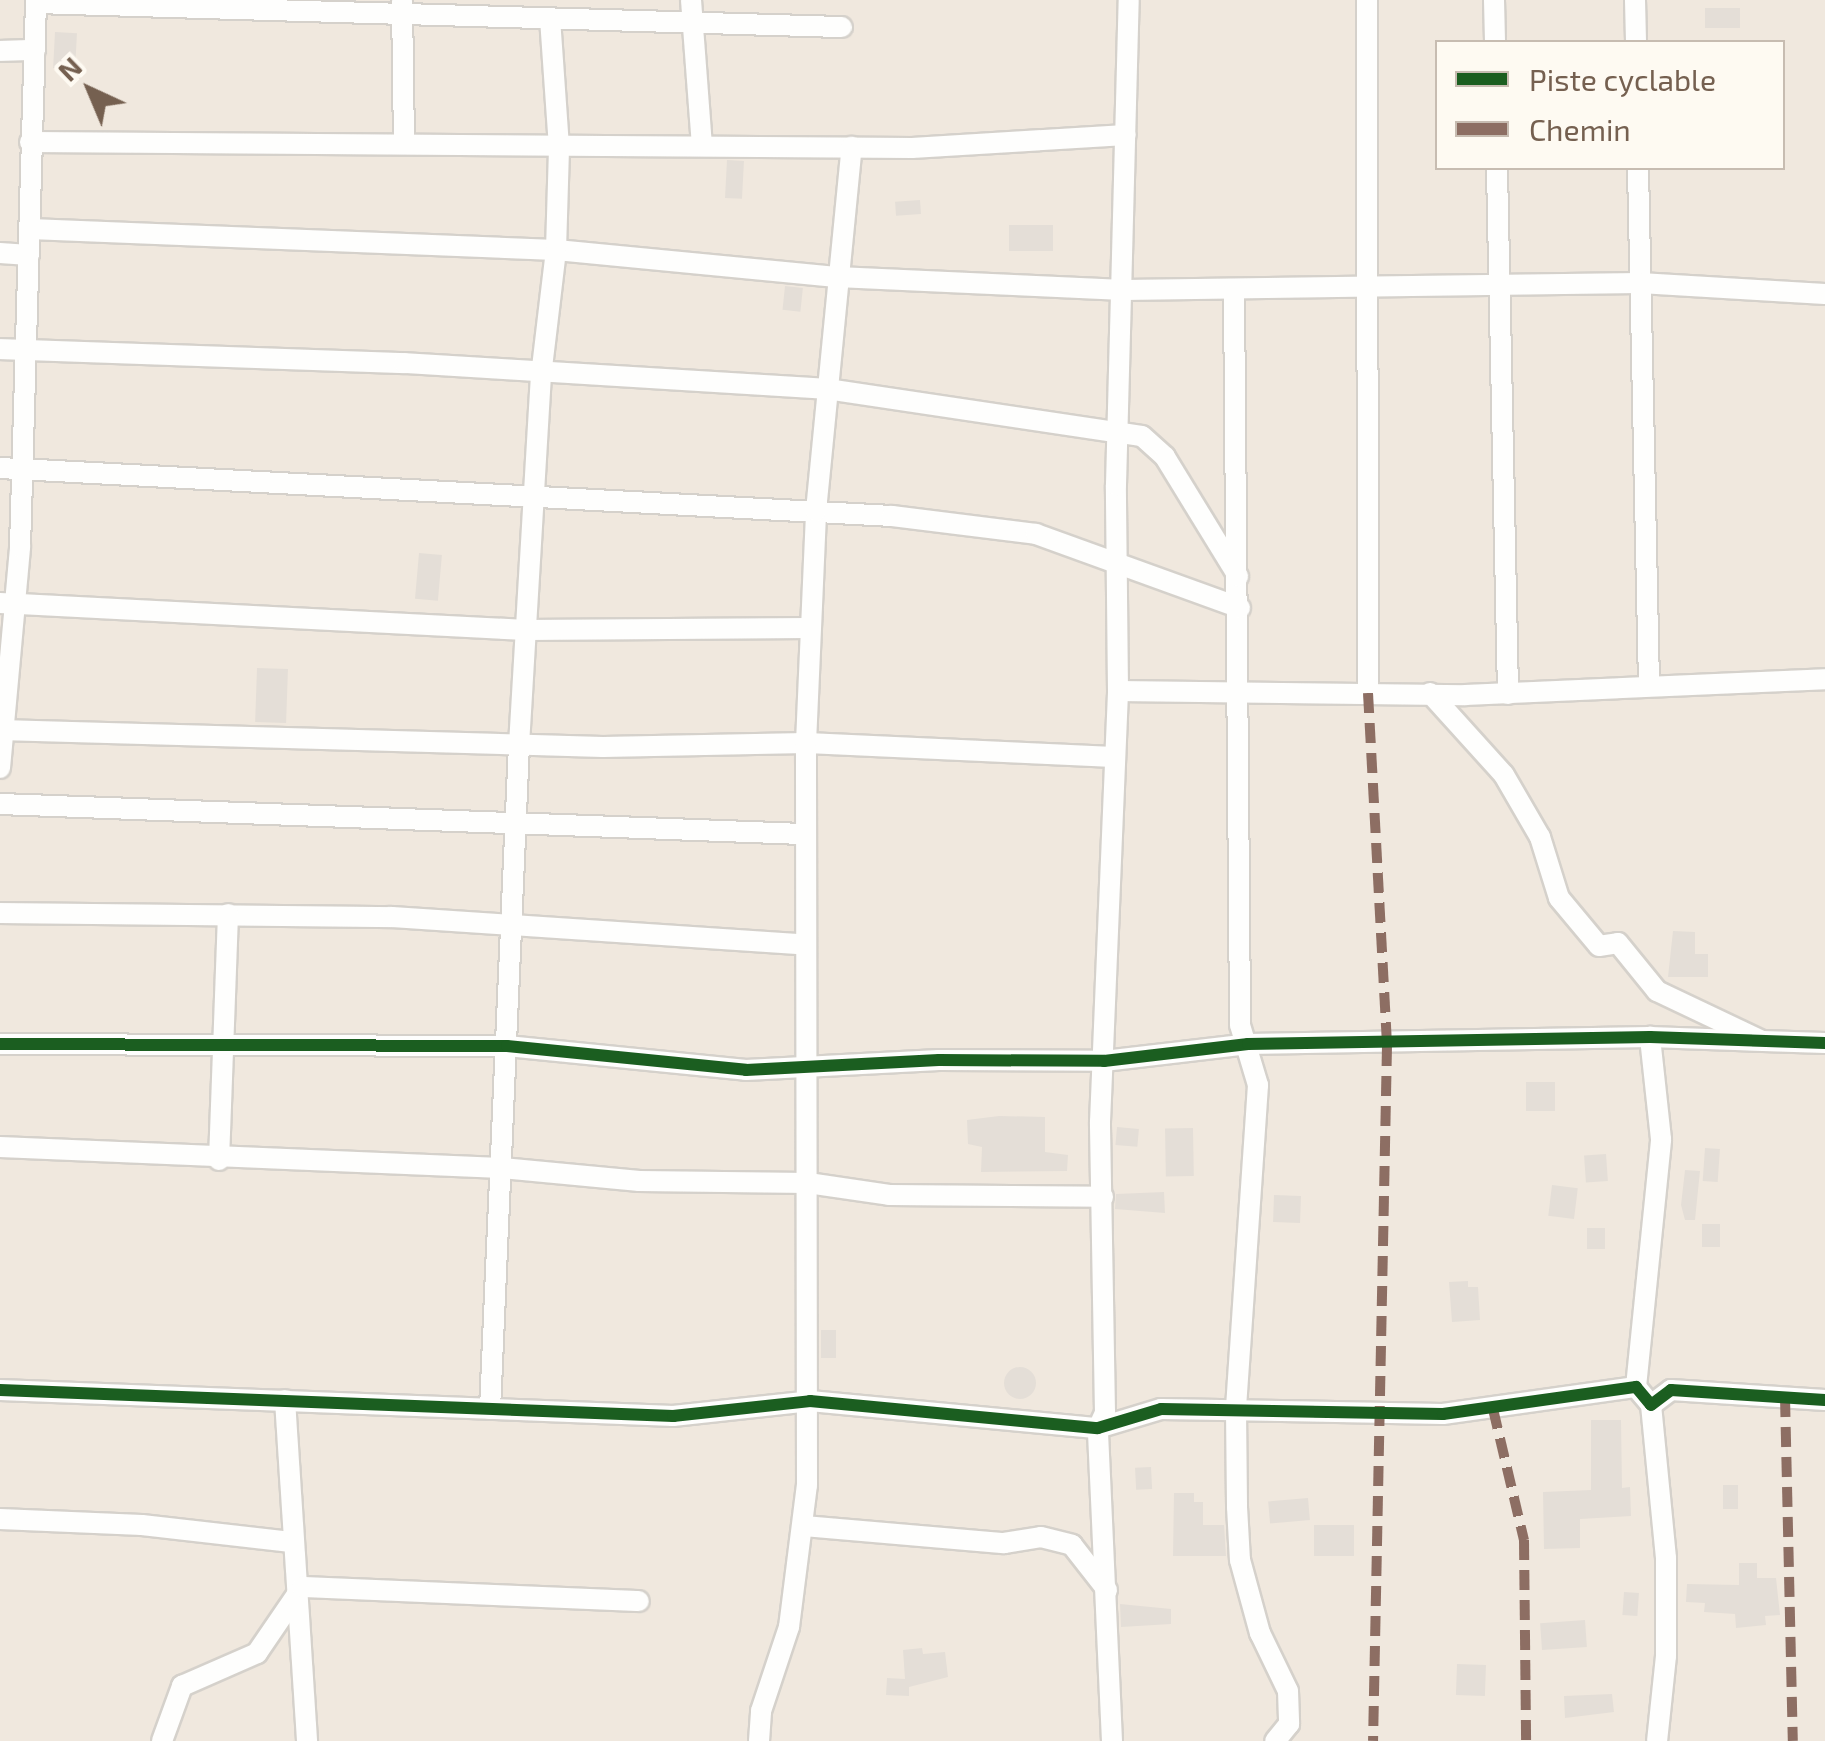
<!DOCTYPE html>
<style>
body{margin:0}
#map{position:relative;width:1825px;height:1741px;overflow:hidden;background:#f8f5f0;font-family:"Exo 2",sans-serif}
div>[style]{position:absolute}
.residential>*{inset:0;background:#f0e8de}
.building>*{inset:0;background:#e4ded7;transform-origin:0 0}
.round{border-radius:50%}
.roads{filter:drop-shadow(2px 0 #d5d1cb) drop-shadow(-2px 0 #d5d1cb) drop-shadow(0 2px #d5d1cb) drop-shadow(0 -2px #d5d1cb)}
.minor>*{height:20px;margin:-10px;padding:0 10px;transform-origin:10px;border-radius:10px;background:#fefefd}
.quiet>*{height:10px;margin-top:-5px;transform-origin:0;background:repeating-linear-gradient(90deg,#8d6e63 0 20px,transparent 0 30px)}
.cycleway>*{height:12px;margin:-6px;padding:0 6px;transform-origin:6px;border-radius:6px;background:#1b5e20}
span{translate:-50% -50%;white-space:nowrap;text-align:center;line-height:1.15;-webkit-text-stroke:8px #fefaf2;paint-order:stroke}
.legend{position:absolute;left:1435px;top:40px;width:350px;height:130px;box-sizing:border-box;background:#fefaf2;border:2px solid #c7bcb1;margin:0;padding:12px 18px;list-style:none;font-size:30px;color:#756050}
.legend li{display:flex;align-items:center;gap:20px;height:50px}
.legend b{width:50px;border:2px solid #c7bcb1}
.north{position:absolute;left:40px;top:40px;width:100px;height:100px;-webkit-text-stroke:8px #fefaf2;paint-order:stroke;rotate:316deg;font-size:28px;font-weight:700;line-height:40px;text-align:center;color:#756050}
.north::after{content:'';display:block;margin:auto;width:35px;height:45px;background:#756050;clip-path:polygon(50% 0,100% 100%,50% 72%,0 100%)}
</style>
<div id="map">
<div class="residential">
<div style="clip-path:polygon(evenodd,0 0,1825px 0,1825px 1741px,0 1741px,0 0,1438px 42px,1782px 42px,1782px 168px,1438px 168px,1438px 42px)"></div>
</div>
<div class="building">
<div style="left:1740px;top:8px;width:20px;height:35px;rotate:90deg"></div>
<div style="left:55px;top:32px;width:22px;height:36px;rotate:3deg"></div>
<div style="left:727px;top:160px;width:17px;height:38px;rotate:3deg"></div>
<div style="left:920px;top:200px;width:14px;height:25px;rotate:86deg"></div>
<div style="left:1009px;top:225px;width:44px;height:26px"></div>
<div style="left:785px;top:286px;width:18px;height:24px;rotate:6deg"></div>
<div style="left:419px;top:553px;width:23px;height:46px;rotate:5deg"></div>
<div style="left:257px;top:668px;width:31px;height:54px;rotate:2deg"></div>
<div style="clip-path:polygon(1673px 931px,1695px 932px,1695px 954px,1708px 954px,1708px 977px,1668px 977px)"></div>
<div style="left:1555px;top:1082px;width:29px;height:29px;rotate:90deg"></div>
<div style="clip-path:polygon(999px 1116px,1045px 1117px,1045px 1152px,1068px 1155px,1067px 1171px,981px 1172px,982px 1147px,968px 1144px,967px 1120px)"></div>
<div style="left:1117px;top:1127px;width:22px;height:18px;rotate:5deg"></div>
<div style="left:1193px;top:1128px;width:48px;height:28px;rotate:89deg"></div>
<div style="left:1705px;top:1148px;width:15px;height:33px;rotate:4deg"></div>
<div style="left:1606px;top:1154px;width:27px;height:22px;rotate:86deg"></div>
<div style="clip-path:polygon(1685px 1170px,1700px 1171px,1695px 1220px,1685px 1220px,1681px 1205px)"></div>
<div style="left:1552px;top:1185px;width:26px;height:31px;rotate:7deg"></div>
<div style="clip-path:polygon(1164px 1192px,1165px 1213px,1115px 1209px,1116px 1194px)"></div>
<div style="left:1274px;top:1195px;width:27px;height:27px;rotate:2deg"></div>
<div style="left:1702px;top:1224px;width:18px;height:23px"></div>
<div style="left:1587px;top:1228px;width:18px;height:21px"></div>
<div style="clip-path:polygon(1468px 1281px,1468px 1287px,1478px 1287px,1480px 1320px,1452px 1322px,1449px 1282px)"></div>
<div style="left:821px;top:1330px;width:15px;height:28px"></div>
<div class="round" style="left:1004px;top:1367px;width:32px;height:32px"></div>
<div style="clip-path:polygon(1591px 1420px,1621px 1420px,1622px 1488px,1630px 1487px,1631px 1516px,1580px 1519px,1580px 1548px,1544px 1549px,1543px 1492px,1591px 1490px)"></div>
<div style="left:1151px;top:1467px;width:22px;height:16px;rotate:87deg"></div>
<div style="left:1723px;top:1485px;width:15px;height:24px"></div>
<div style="clip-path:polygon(1174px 1493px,1194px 1493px,1194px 1502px,1203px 1502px,1203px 1525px,1224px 1525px,1226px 1556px,1173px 1556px)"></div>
<div style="left:1308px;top:1498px;width:22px;height:40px;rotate:85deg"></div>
<div style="left:1314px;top:1525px;width:40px;height:31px"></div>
<div style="clip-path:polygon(1739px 1563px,1757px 1563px,1757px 1578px,1776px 1578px,1780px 1615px,1765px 1616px,1766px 1625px,1736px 1628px,1735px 1614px,1704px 1612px,1705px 1603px,1686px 1602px,1687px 1584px,1739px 1585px)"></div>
<div style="left:1624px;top:1592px;width:15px;height:23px;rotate:4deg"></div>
<div style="clip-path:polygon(1120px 1604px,1171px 1609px,1171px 1624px,1121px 1627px)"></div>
<div style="left:1585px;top:1620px;width:27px;height:45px;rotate:86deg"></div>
<div style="clip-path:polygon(922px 1648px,923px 1654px,945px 1652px,948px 1677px,909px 1687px,909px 1696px,886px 1695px,887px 1678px,905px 1679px,903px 1650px)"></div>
<div style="left:1457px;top:1664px;width:29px;height:31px;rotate:2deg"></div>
<div style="clip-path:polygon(1612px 1694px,1614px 1712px,1565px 1718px,1564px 1696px)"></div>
</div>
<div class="roads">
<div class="minor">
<div style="left:691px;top:0;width:145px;rotate:85.7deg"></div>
<div style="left:1367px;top:0;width:693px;rotate:89.92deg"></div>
<div style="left:1494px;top:0;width:42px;rotate:88.6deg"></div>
<div style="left:1635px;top:0;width:42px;rotate:88.6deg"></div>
<div style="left:402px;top:1px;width:143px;rotate:89.2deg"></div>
<div style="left:36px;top:3px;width:806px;rotate:1.71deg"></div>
<div style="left:0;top:51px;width:35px;rotate:-2deg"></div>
<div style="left:30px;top:142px;width:882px;rotate:0.39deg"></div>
<div style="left:912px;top:148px;width:214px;rotate:-3.5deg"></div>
<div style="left:1497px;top:168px;width:526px;rotate:88.8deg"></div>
<div style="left:1638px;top:168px;width:515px;rotate:88.78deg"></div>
<div style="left:30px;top:229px;width:526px;rotate:2.29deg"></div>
<div style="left:556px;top:250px;width:282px;rotate:5.5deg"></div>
<div style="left:837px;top:277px;width:287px;rotate:2.6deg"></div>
<div style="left:1124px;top:290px;width:516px;rotate:-0.78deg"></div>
<div style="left:1640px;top:283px;width:185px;rotate:3.4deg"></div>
<div style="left:0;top:253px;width:29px;rotate:4deg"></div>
<div style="left:1234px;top:289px;width:736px;rotate:89.53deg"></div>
<div style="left:1240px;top:1025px;width:63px;rotate:73.3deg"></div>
<div style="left:1258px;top:1085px;width:326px;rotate:93.9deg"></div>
<div style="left:1236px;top:1410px;width:97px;rotate:89.4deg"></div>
<div style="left:1237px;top:1507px;width:53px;rotate:86.8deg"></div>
<div style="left:1240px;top:1560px;width:76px;rotate:74.7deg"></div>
<div style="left:1260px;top:1633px;width:64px;rotate:64.2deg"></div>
<div style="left:1288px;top:1691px;width:33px;rotate:88deg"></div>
<div style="left:1289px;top:1724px;width:22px;rotate:129deg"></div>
<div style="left:0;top:349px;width:404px;rotate:2deg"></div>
<div style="left:404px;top:363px;width:424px;rotate:3.5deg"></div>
<div style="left:827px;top:389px;width:318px;rotate:8.5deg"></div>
<div style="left:1142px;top:436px;width:31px;rotate:42deg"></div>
<div style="left:1165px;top:457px;width:140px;rotate:58.5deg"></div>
<div style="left:0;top:468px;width:893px;rotate:3.08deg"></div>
<div style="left:892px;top:516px;width:145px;rotate:7.1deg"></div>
<div style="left:1036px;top:534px;width:217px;rotate:19.9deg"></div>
<div style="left:0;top:603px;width:527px;rotate:2.94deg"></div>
<div style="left:526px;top:630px;width:284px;rotate:-0.4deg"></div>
<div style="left:1118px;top:691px;width:347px;rotate:0.7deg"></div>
<div style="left:1465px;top:695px;width:360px;rotate:-2.5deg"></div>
<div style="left:1430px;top:693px;width:110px;rotate:47.9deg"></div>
<div style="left:1504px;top:775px;width:72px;rotate:59.9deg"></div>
<div style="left:1540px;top:837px;width:64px;rotate:72.7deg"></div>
<div style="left:1559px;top:898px;width:62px;rotate:50.2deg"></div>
<div style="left:1599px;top:946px;width:19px;rotate:-9deg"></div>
<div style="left:1618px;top:943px;width:62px;rotate:50.9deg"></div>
<div style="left:1657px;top:991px;width:114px;rotate:25.4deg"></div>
<div style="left:0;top:730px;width:603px;rotate:1.61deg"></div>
<div style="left:603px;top:747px;width:203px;rotate:-1.1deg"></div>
<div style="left:806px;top:743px;width:309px;rotate:2.6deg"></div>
<div style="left:0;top:768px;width:222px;rotate:-84.8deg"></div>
<div style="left:20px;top:547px;width:547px;rotate:-88.32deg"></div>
<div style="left:0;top:804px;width:805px;rotate:2.14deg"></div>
<div style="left:0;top:913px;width:391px;rotate:0.6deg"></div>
<div style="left:391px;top:917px;width:412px;rotate:3.8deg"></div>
<div style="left:0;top:1044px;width:507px;rotate:0.23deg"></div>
<div style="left:507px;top:1046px;width:240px;rotate:5.7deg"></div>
<div style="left:746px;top:1070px;width:193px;rotate:-3deg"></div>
<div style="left:939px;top:1060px;width:165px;rotate:0.3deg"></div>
<div style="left:1104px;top:1061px;width:145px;rotate:-6.7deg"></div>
<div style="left:1248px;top:1044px;width:402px;rotate:-1deg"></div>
<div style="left:1650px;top:1037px;width:175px;rotate:2deg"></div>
<div style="left:0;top:1147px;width:502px;rotate:2.4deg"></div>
<div style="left:502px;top:1168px;width:138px;rotate:5.4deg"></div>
<div style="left:639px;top:1181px;width:169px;rotate:0.7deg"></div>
<div style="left:808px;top:1183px;width:82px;rotate:8.4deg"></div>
<div style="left:889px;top:1195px;width:214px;rotate:0.5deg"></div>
<div style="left:219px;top:1160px;width:246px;rotate:-87.9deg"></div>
<div style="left:1636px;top:1387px;width:249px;rotate:-84.2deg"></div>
<div style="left:1661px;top:1139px;width:103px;rotate:-96.2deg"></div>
<div style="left:0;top:1390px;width:674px;rotate:2.21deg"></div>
<div style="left:673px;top:1416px;width:138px;rotate:-6.2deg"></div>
<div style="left:810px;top:1401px;width:289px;rotate:5.4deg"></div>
<div style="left:1098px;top:1428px;width:66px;rotate:-16.8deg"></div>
<div style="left:1161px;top:1409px;width:282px;rotate:1deg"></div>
<div style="left:1443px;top:1414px;width:195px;rotate:-8deg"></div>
<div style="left:1636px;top:1387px;width:23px;rotate:50deg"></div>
<div style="left:1651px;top:1405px;width:25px;rotate:-37deg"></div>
<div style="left:1671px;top:1390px;width:154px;rotate:3.7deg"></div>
<div style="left:285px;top:1400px;width:342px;rotate:86.3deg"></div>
<div style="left:1651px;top:1405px;width:154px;rotate:84.4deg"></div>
<div style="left:1666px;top:1558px;width:98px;rotate:90deg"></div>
<div style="left:1666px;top:1656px;width:85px;rotate:96deg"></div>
<div style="left:490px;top:1409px;width:665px;rotate:-87.5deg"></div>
<div style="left:519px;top:745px;width:370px;rotate:-86.6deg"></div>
<div style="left:541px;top:376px;width:127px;rotate:-83.2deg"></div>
<div style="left:556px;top:250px;width:103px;rotate:-88.3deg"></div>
<div style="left:559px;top:147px;width:128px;rotate:-94deg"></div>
<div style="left:0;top:1519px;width:142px;rotate:2.4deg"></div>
<div style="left:142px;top:1525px;width:150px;rotate:6.5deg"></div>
<div style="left:804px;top:1526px;width:201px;rotate:4.9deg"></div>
<div style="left:1004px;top:1543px;width:37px;rotate:-9deg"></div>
<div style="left:1041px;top:1537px;width:32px;rotate:14deg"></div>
<div style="left:1072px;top:1545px;width:57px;rotate:52.1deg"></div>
<div style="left:162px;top:1741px;width:59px;rotate:-70deg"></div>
<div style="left:182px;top:1686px;width:82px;rotate:-23.7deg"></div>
<div style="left:257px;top:1653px;width:80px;rotate:-55.7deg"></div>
<div style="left:302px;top:1587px;width:337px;rotate:2.4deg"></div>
<div style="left:759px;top:1741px;width:30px;rotate:-86deg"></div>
<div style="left:761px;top:1711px;width:89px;rotate:-71.6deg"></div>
<div style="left:789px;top:1627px;width:143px;rotate:-82.8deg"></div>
<div style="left:807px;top:1485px;width:742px;rotate:-90.08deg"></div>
<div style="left:806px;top:743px;width:232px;rotate:-87.5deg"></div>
<div style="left:816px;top:511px;width:366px;rotate:-84.4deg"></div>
<div style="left:1112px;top:1741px;width:313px;rotate:-92.6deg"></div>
<div style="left:1098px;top:1428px;width:17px;rotate:-65deg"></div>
<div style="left:1105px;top:1413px;width:291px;rotate:-91deg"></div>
<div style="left:1100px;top:1122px;width:431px;rotate:-87.6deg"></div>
<div style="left:1118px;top:691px;width:206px;rotate:-90.6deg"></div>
<div style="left:1116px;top:485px;width:485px;rotate:-88.5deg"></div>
</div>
</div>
<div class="quiet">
<div style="left:1368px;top:693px;width:354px;rotate:86.9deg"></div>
<div style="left:1387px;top:1046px;width:695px;rotate:91.15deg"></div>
<div style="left:1785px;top:1397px;width:344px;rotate:88.7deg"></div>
<div style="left:1493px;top:1409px;width:135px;rotate:76.7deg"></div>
<div style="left:1524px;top:1540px;width:201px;rotate:89.4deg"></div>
</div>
<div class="cycleway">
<div style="left:0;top:1044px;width:507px;rotate:0.23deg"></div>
<div style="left:507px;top:1046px;width:240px;rotate:5.7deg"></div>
<div style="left:746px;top:1070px;width:193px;rotate:-3deg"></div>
<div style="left:939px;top:1060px;width:165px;rotate:0.3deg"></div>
<div style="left:1104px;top:1061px;width:145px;rotate:-6.7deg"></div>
<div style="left:1248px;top:1044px;width:402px;rotate:-1deg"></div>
<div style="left:1650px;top:1037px;width:175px;rotate:2deg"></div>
<div style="left:0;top:1390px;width:674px;rotate:2.21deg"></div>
<div style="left:673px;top:1416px;width:138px;rotate:-6.2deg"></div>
<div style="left:810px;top:1401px;width:289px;rotate:5.4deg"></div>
<div style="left:1098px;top:1428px;width:66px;rotate:-16.8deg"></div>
<div style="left:1161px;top:1409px;width:282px;rotate:1deg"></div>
<div style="left:1443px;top:1414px;width:195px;rotate:-8deg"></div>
<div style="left:1636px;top:1387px;width:23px;rotate:50deg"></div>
<div style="left:1651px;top:1405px;width:25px;rotate:-37deg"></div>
<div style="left:1671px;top:1390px;width:154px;rotate:3.7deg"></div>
</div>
<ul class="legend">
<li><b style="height:12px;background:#1b5e20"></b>Piste cyclable</li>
<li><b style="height:12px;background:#8d6e63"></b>Chemin</li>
</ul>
<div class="north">N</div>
</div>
